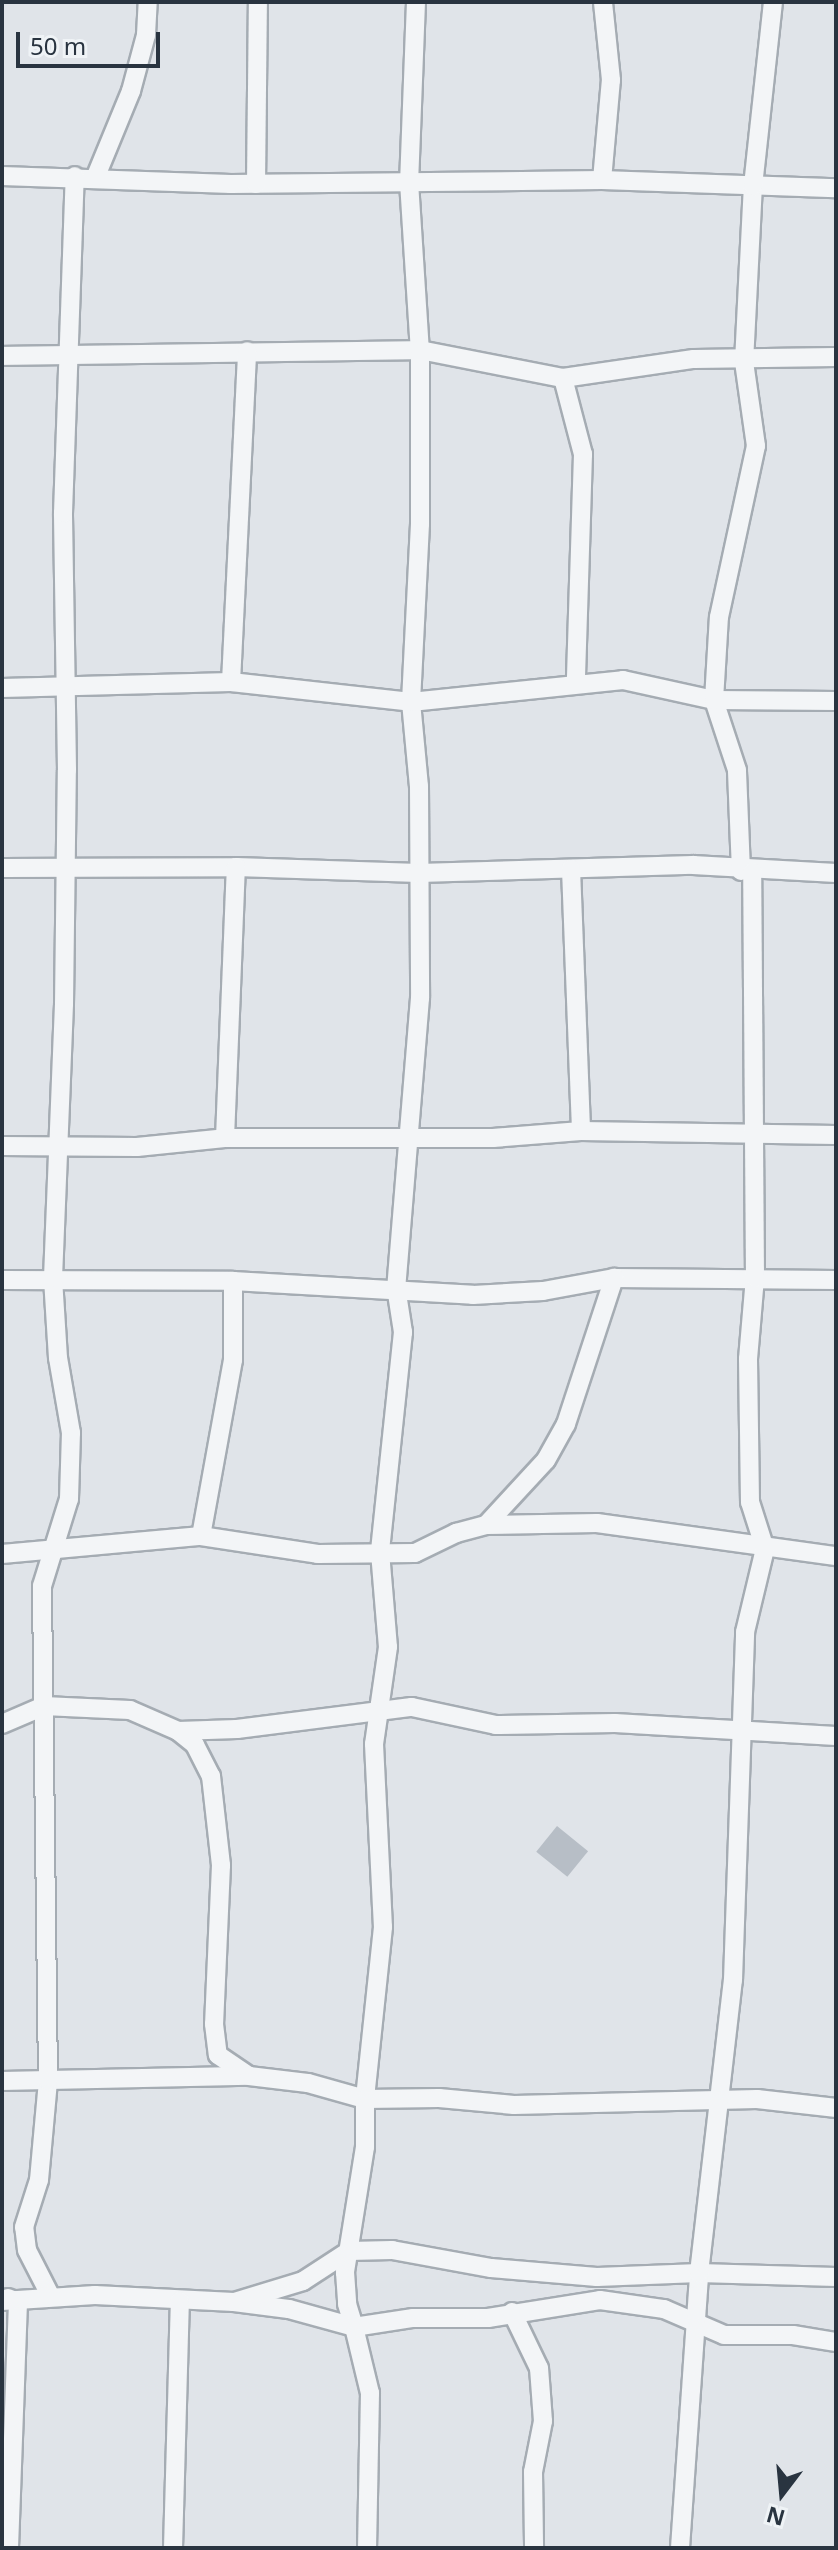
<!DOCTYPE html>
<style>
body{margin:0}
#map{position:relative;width:838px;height:2550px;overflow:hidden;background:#e0e4e9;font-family:"Noto Sans",sans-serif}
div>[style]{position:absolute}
.building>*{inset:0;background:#b7bec6;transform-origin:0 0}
.roads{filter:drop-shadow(2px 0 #a5acb3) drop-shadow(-2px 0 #a5acb3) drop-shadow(0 2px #a5acb3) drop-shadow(0 -2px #a5acb3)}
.street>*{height:18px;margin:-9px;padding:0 9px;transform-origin:9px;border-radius:9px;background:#f3f5f7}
span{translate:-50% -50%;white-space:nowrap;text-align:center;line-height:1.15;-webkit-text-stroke:7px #eff3f6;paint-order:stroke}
.frame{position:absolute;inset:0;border:4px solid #293440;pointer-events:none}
.north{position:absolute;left:742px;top:2454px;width:80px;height:80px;-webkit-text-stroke:6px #eff3f6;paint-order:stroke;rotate:196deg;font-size:22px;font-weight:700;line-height:32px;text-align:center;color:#293440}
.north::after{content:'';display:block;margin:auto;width:28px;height:36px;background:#293440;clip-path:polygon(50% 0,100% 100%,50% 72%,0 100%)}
.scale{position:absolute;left:16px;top:32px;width:144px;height:36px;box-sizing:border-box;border:4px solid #293440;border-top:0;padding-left:10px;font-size:24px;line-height:28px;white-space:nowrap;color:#293440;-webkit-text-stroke:6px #eff3f6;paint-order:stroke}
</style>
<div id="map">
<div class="building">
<div style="left:557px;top:1826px;width:40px;height:33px;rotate:39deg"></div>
</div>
<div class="roads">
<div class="street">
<div style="left:416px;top:2px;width:180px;rotate:92.2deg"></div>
<div style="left:409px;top:182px;width:168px;rotate:86.3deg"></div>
<div style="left:420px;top:350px;width:174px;rotate:90deg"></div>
<div style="left:420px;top:524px;width:178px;rotate:92.9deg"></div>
<div style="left:411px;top:702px;width:84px;rotate:84.6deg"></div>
<div style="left:419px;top:786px;width:212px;rotate:89.7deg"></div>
<div style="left:420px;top:998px;width:290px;rotate:94.7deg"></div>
<div style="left:396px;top:1287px;width:46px;rotate:81.2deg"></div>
<div style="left:403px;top:1332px;width:221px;rotate:96deg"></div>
<div style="left:380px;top:1552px;width:95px;rotate:85.2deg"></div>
<div style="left:388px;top:1647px;width:98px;rotate:98.2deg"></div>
<div style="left:374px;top:1744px;width:183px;rotate:87.2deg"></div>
<div style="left:383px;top:1927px;width:173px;rotate:96deg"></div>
<div style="left:365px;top:2099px;width:48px;rotate:90deg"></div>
<div style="left:365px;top:2147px;width:127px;rotate:99.1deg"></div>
<div style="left:345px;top:2272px;width:32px;rotate:86deg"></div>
<div style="left:347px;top:2304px;width:24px;rotate:73deg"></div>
<div style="left:354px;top:2327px;width:60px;rotate:-8.7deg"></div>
<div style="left:413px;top:2318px;width:75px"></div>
<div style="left:488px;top:2318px;width:113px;rotate:-9.1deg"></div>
<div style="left:600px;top:2300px;width:65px;rotate:8deg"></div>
<div style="left:664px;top:2309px;width:65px;rotate:23.4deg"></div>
<div style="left:724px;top:2335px;width:69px"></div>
<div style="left:793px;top:2335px;width:44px;rotate:9.2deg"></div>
<div style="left:2px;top:176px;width:229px;rotate:2deg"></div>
<div style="left:231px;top:184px;width:371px;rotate:-0.6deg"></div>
<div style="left:602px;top:180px;width:234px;rotate:2deg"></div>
<div style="left:96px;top:176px;width:92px;rotate:-67.6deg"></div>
<div style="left:131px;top:91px;width:58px;rotate:-75deg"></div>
<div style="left:146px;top:35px;width:33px;rotate:-87deg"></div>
<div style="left:602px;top:180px;width:100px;rotate:-84.9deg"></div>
<div style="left:611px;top:80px;width:78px;rotate:-95.9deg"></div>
<div style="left:256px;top:184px;width:182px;rotate:-89.4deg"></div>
<div style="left:2px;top:356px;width:418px;rotate:-0.8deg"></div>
<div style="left:420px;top:350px;width:146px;rotate:11.1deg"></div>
<div style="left:563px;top:378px;width:132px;rotate:-8.3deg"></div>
<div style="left:694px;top:359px;width:142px;rotate:-0.8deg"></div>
<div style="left:563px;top:378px;width:79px;rotate:75.3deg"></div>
<div style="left:583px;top:454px;width:228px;rotate:91.8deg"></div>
<div style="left:231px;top:682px;width:331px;rotate:-87.2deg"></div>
<div style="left:2px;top:688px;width:229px;rotate:-1.5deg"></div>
<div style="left:231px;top:682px;width:181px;rotate:6.3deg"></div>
<div style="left:411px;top:702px;width:213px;rotate:-5.9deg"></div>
<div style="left:623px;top:680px;width:93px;rotate:12.4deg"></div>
<div style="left:714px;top:700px;width:122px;rotate:0.5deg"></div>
<div style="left:2px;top:868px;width:234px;rotate:-0.2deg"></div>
<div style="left:236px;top:867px;width:183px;rotate:1.9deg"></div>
<div style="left:419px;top:873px;width:274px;rotate:-1.7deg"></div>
<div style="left:693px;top:865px;width:143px;rotate:3.2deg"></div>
<div style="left:571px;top:869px;width:262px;rotate:87.8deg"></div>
<div style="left:741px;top:871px;width:101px;rotate:-92.3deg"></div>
<div style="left:737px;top:770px;width:74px;rotate:-108.2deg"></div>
<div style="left:714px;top:700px;width:83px;rotate:-86.6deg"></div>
<div style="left:719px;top:617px;width:175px;rotate:-77.8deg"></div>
<div style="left:756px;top:446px;width:85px;rotate:-98.1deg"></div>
<div style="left:744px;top:362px;width:176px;rotate:-87.1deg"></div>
<div style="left:753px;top:186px;width:185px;rotate:-83.8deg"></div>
<div style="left:225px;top:1138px;width:271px;rotate:-87.7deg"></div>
<div style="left:2px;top:1146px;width:135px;rotate:0.4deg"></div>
<div style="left:137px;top:1147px;width:88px;rotate:-5.8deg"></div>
<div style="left:225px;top:1138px;width:268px"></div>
<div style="left:493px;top:1138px;width:88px;rotate:-4.5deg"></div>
<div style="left:581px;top:1131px;width:255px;rotate:0.9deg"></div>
<div style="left:2px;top:1280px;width:231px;rotate:0.2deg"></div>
<div style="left:233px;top:1281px;width:240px;rotate:3.3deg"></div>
<div style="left:473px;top:1295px;width:70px;rotate:-3.3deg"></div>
<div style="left:543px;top:1291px;width:72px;rotate:-10.4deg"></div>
<div style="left:614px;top:1278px;width:222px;rotate:0.5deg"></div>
<div style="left:486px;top:1525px;width:88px;rotate:-47.3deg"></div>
<div style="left:546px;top:1460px;width:41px;rotate:-60.9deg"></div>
<div style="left:566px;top:1424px;width:154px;rotate:-71.8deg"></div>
<div style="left:201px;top:1536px;width:179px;rotate:-79.7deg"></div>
<div style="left:233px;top:1360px;width:79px;rotate:-90deg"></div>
<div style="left:2px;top:1554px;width:200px;rotate:-5.2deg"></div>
<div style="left:201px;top:1536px;width:118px;rotate:8.7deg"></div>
<div style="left:318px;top:1554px;width:97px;rotate:-0.6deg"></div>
<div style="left:415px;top:1553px;width:46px;rotate:-26deg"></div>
<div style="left:456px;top:1533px;width:31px;rotate:-15deg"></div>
<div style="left:486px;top:1525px;width:111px;rotate:-1deg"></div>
<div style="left:597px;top:1523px;width:241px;rotate:7.9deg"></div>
<div style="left:2px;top:1724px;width:46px;rotate:-23.2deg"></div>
<div style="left:44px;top:1706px;width:86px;rotate:2.7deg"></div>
<div style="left:130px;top:1710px;width:52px;rotate:23.6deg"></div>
<div style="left:178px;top:1731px;width:59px;rotate:-1.9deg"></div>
<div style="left:237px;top:1729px;width:176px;rotate:-7.2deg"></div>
<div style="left:412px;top:1707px;width:86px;rotate:12.1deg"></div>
<div style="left:496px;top:1725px;width:119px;rotate:-1deg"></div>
<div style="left:615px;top:1723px;width:221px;rotate:3.4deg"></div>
<div style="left:178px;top:1731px;width:22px;rotate:39deg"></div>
<div style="left:195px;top:1745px;width:35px;rotate:63deg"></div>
<div style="left:211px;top:1776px;width:90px;rotate:83.6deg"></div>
<div style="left:221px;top:1865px;width:159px;rotate:92.5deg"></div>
<div style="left:214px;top:2024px;width:31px;rotate:83deg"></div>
<div style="left:218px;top:2055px;width:36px;rotate:34deg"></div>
<div style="left:2px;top:2081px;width:247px;rotate:-1.2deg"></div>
<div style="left:249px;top:2076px;width:59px;rotate:6.8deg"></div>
<div style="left:308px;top:2083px;width:59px;rotate:15.7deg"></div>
<div style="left:365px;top:2099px;width:74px;rotate:-0.8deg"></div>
<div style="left:439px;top:2098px;width:75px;rotate:5.3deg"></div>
<div style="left:514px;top:2105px;width:243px;rotate:-1.4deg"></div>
<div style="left:757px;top:2099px;width:80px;rotate:6.5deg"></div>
<div style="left:51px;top:2297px;width:53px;rotate:-117.1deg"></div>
<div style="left:27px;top:2250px;width:23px;rotate:-97deg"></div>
<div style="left:24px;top:2227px;width:49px;rotate:-72.3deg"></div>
<div style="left:39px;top:2180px;width:99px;rotate:-84.8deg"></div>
<div style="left:48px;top:2081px;width:495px;rotate:-90.7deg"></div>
<div style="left:42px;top:1586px;width:91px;rotate:-72.8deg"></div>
<div style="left:69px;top:1499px;width:66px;rotate:-88.3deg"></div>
<div style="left:71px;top:1433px;width:76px;rotate:-99.8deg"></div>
<div style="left:58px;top:1358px;width:80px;rotate:-93.6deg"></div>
<div style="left:53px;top:1278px;width:274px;rotate:-87.7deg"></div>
<div style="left:64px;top:1004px;width:234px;rotate:-89.3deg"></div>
<div style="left:67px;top:770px;width:257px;rotate:-90.9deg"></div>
<div style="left:63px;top:513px;width:337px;rotate:-88deg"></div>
<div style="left:8px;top:2298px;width:11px;rotate:22deg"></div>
<div style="left:18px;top:2302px;width:246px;rotate:92.1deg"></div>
<div style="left:2px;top:2301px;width:93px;rotate:-3.7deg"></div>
<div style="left:95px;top:2295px;width:139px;rotate:2.9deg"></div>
<div style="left:234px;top:2302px;width:55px;rotate:7.3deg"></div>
<div style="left:289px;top:2309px;width:67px;rotate:15.5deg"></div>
<div style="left:354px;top:2327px;width:68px;rotate:76.4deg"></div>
<div style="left:370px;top:2393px;width:155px;rotate:91.1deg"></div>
<div style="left:234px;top:2302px;width:72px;rotate:-16.9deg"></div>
<div style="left:303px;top:2281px;width:55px;rotate:-33.1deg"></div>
<div style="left:349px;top:2251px;width:43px;rotate:-1.3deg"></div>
<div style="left:392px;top:2250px;width:101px;rotate:10.3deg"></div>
<div style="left:491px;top:2268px;width:106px;rotate:4.9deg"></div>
<div style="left:597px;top:2277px;width:102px;rotate:-2.2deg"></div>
<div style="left:699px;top:2273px;width:137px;rotate:1.7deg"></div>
<div style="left:512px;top:2312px;width:62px;rotate:64.3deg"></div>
<div style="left:539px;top:2368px;width:53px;rotate:85.7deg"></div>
<div style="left:543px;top:2421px;width:52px;rotate:101.1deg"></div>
<div style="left:533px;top:2472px;width:76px;rotate:89.2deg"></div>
<div style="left:173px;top:2548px;width:247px;rotate:-88.4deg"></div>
<div style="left:680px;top:2548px;width:276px;rotate:-86deg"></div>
<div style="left:699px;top:2273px;width:295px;rotate:-83.4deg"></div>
<div style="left:733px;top:1980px;width:348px;rotate:-88deg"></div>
<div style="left:745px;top:1632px;width:85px;rotate:-76.5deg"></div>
<div style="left:765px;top:1549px;width:49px;rotate:-107.7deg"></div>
<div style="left:750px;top:1502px;width:143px;rotate:-90.8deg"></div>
<div style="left:748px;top:1359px;width:81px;rotate:-85.1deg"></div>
<div style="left:755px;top:1278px;width:406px;rotate:-90.4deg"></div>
</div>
</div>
<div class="frame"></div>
<div class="north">N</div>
<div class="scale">50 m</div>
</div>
